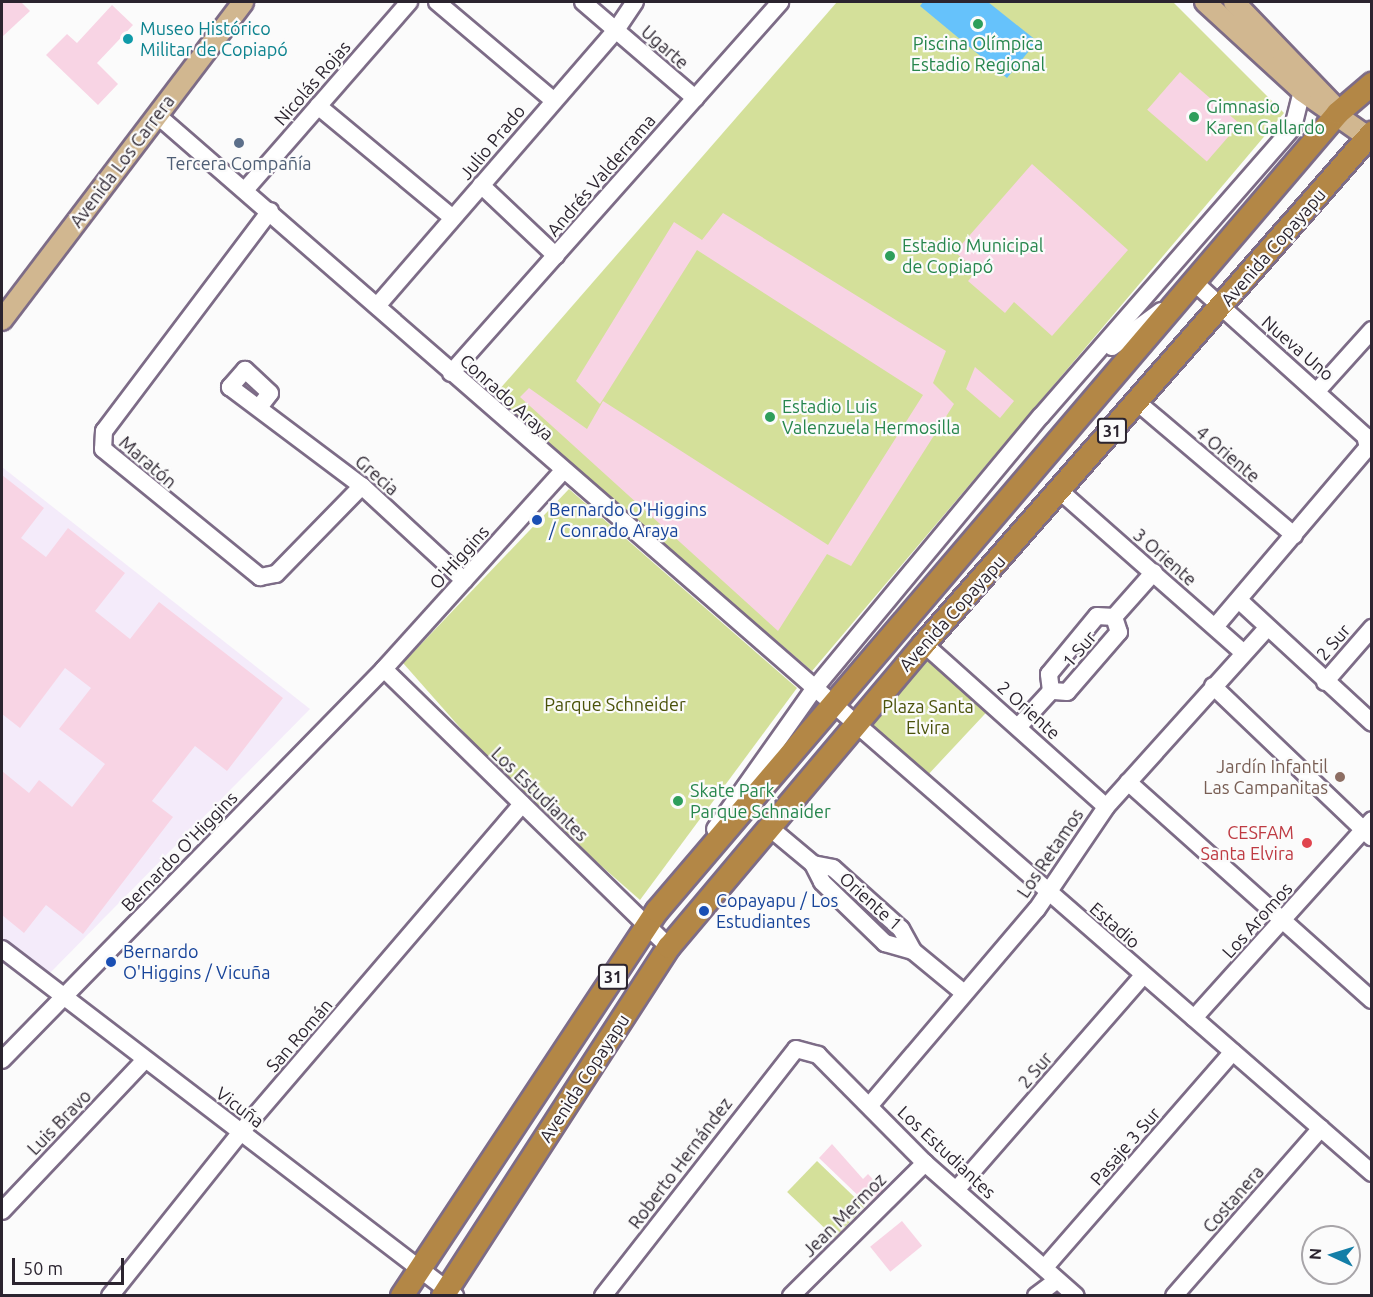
<!DOCTYPE html>
<meta charset="utf-8">
<style>
body{margin:0}
#map{position:relative;width:1373px;height:1297px;overflow:hidden;background:#fbfbfb;font-family:Ubuntu,sans-serif}
div>[style]{position:absolute}
.built>*{inset:0;background:#f4ebfa}
.green>*{inset:0;background:#d4e09a;transform-origin:0 0}
.water>*{inset:0;background:#66c2fb}
.building>*{inset:0;background:#f8d4e4;transform-origin:0 0}
.roads{filter:drop-shadow(2px 0 #7d6c87) drop-shadow(-2px 0 #7d6c87) drop-shadow(0 2px #7d6c87) drop-shadow(0 -2px #7d6c87)}
.minor>*{height:16px;margin:-8px;padding:0 8px;transform-origin:8px;border-radius:8px;background:#fff}
.major>*{height:20px;margin:-10px;padding:0 10px;transform-origin:10px;border-radius:10px;background:#d1b790}
.highway>*{height:22px;margin:-11px;padding:0 11px;transform-origin:11px;border-radius:11px;background:#b38746}
.dots>*{width:16px;height:16px;translate:-50% -50%;box-sizing:border-box;border:3px solid #fbfbfb;border-radius:50%}
span{translate:-50% -50%;white-space:nowrap;text-align:center;line-height:1.15;-webkit-text-stroke:4.5px #fbfbfb;paint-order:stroke}
.shield-label span{padding:2px 4px;background:#fbfbfb;border:2px solid;border-radius:4px;-webkit-text-stroke-width:0}
.shield-label{font-size:16px;color:#2b242f;font-weight:700}
.culture-label{font-size:18px;color:#0d838f}
.left{translate:0 -50%;text-align:left}
.leisure-label{font-size:18px;color:#27864d}
.street-label{font-size:18px;color:#2b242f}
.service-label{font-size:18px;color:#4e5e75}
.transit-label{font-size:18px;color:#164399}
.park-label{font-size:18px;color:#4a520a}
.education-label{font-size:18px;color:#785e54}
.right{translate:-100% -50%;text-align:right}
.health-label{font-size:18px;color:#be3a42}
.frame{position:absolute;inset:0;border:3px solid #2b242f;pointer-events:none}
.north{position:absolute;left:1301px;top:1225px;width:60px;height:60px;box-sizing:border-box;background:#fbfbfb;border:2px solid #a8a5a9;border-radius:50%;rotate:274deg;font-size:16px;font-weight:700;line-height:24px;text-align:center;color:#2b242f}
.north::after{content:'';display:block;margin:auto;width:21px;height:27px;background:#137ea7;clip-path:polygon(50% 0,100% 100%,50% 72%,0 100%)}
.scale{position:absolute;left:12px;top:1258px;width:112px;height:27px;box-sizing:border-box;border:3px solid #2b242f;border-top:0;padding-left:8px;font-size:18px;line-height:21px;white-space:nowrap;color:#2b242f;-webkit-text-stroke:4px #fbfbfb;paint-order:stroke}
</style>
<div id="map">
<div class="built">
<div style="clip-path:polygon(2px 467px,310px 709px,47px 976px,2px 941px)"></div>
</div>
<div class="green">
<div style="clip-path:polygon(837px 2px,1173px 2px,1284px 113px,812px 671px,492px 398px)"></div>
<div style="clip-path:polygon(569px 489px,797px 688px,640px 900px,516px 791px,403px 663px)"></div>
<div style="left:928px;top:659px;width:79px;height:86px;rotate:43deg"></div>
<div style="left:817px;top:1161px;width:66px;height:43px;rotate:44deg"></div>
</div>
<div class="water">
<div style="clip-path:polygon(923px 2px,988px 2px,1037px 41px,1007px 78px,920px 6px)"></div>
</div>
<div class="building">
<div style="clip-path:polygon(2px 2px,21px 2px,30px 11px,2px 37px)"></div>
<div style="clip-path:polygon(112px 5px,133px 25px,97px 63px,118px 84px,98px 105px,46px 55px,67px 34px,77px 43px)"></div>
<div style="left:1180px;top:72px;width:79px;height:50px;rotate:41deg"></div>
<div style="clip-path:polygon(1032px 164px,1128px 250px,1052px 336px,1014px 302px,1005px 313px,968px 281px,977px 271px,955px 252px)"></div>
<div style="clip-path:polygon(723px 213px,946px 351px,933px 383px,954px 404px,851px 566px,827px 554px,778px 631px,520px 397px,529px 388px,587px 429px,603px 401px,828px 545px,923px 395px,697px 250px,600px 404px,576px 381px,674px 222px,702px 240px)"></div>
<div style="clip-path:polygon(975px 367px,1014px 401px,1000px 418px,966px 389px)"></div>
<div style="clip-path:polygon(2px 475px,44px 508px,21px 538px,46px 557px,68px 528px,125px 573px,95px 611px,130px 639px,159px 602px,283px 698px,227px 771px,195px 746px,152px 801px,173px 817px,83px 934px,46px 905px,24px 933px,2px 915px,2px 771px,29px 793px,39px 780px,72px 807px,105px 764px,59px 729px,91px 688px,65px 668px,20px 728px,2px 714px)"></div>
<div style="clip-path:polygon(832px 1144px,863px 1179px,868px 1174px,883px 1190px,868px 1205px,819px 1158px)"></div>
<div style="left:902px;top:1221px;width:32px;height:41px;rotate:51deg"></div>
</div>
<div class="roads">
<div class="minor">
<div style="left:437px;top:2px;width:152px;rotate:40.2deg"></div>
<div style="left:583px;top:2px;width:148px;rotate:40.6deg"></div>
<div style="left:318px;top:106px;width:175px;rotate:39.7deg"></div>
<div style="left:157px;top:115px;width:1611px;rotate:41.05deg"></div>
<div style="left:481px;top:185px;width:103px;rotate:43.4deg"></div>
<div style="left:246px;top:189px;width:248px;rotate:-48.9deg"></div>
<div style="left:270px;top:211px;width:276px;rotate:127deg"></div>
<div style="left:104px;top:431px;width:18px;rotate:93deg"></div>
<div style="left:103px;top:449px;width:203px;rotate:39.2deg"></div>
<div style="left:260px;top:577px;width:16px;rotate:-11deg"></div>
<div style="left:276px;top:574px;width:123px;rotate:-45.7deg"></div>
<div style="left:1195px;top:283px;width:229px;rotate:42deg"></div>
<div style="left:1365px;top:436px;width:11px;rotate:75deg"></div>
<div style="left:1368px;top:447px;width:236px;rotate:130.4deg"></div>
<div style="left:377px;top:306px;width:365px;rotate:-49.1deg"></div>
<div style="left:616px;top:30px;width:34px;rotate:-56deg"></div>
<div style="left:1112px;top:347px;width:61px;rotate:-36.3deg"></div>
<div style="left:451px;top:373px;width:496px;rotate:-48.4deg"></div>
<div style="left:1317px;top:391px;width:82px;rotate:-48deg"></div>
<div style="left:1137px;top:402px;width:206px;rotate:40.3deg"></div>
<div style="left:260px;top:406px;width:16px;rotate:-52deg"></div>
<div style="left:270px;top:393px;width:34px;rotate:-137deg"></div>
<div style="left:245px;top:370px;width:23px;rotate:131deg"></div>
<div style="left:230px;top:387px;width:165px;rotate:36.9deg"></div>
<div style="left:362px;top:486px;width:139px;rotate:42.7deg"></div>
<div style="left:1060px;top:491px;width:245px;rotate:41.4deg"></div>
<div style="left:1241px;top:602px;width:178px;rotate:42.7deg"></div>
<div style="left:1097px;top:616px;width:17px;rotate:3deg"></div>
<div style="left:1114px;top:617px;width:16px;rotate:72deg"></div>
<div style="left:1119px;top:632px;width:79px;rotate:130.9deg"></div>
<div style="left:1067px;top:692px;width:16px;rotate:-176deg"></div>
<div style="left:1051px;top:691px;width:17px;rotate:-97deg"></div>
<div style="left:1049px;top:674px;width:75px;rotate:-50.4deg"></div>
<div style="left:1114px;top:617px;width:60px;rotate:-48.4deg"></div>
<div style="left:924px;top:644px;width:244px;rotate:41.8deg"></div>
<div style="left:384px;top:669px;width:398px;rotate:44.3deg"></div>
<div style="left:1325px;top:682px;width:72px;rotate:-49deg"></div>
<div style="left:1213px;top:686px;width:219px;rotate:43.7deg"></div>
<div style="left:1019px;top:726px;width:47px;rotate:-47.6deg"></div>
<div style="left:1128px;top:782px;width:327px;rotate:41.8deg"></div>
<div style="left:770px;top:828px;width:56px;rotate:39.9deg"></div>
<div style="left:813px;top:864px;width:20px;rotate:63deg"></div>
<div style="left:822px;top:882px;width:88px;rotate:44.1deg"></div>
<div style="left:885px;top:943px;width:29px;rotate:16deg"></div>
<div style="left:715px;top:829px;width:171px;rotate:-54.7deg"></div>
<div style="left:814px;top:689px;width:355px;rotate:-50.3deg"></div>
<div style="left:1041px;top:416px;width:383px;rotate:-48.9deg"></div>
<div style="left:1293px;top:127px;width:37px;rotate:-76deg"></div>
<div style="left:813px;top:864px;width:20px;rotate:11deg"></div>
<div style="left:833px;top:868px;width:91px;rotate:41.9deg"></div>
<div style="left:901px;top:929px;width:25px;rotate:61deg"></div>
<div style="left:913px;top:951px;width:66px;rotate:39.5deg"></div>
<div style="left:2px;top:949px;width:571px;rotate:37.45deg"></div>
<div style="left:1194px;top:1018px;width:266px;rotate:-48deg"></div>
<div style="left:2px;top:1060px;width:547px;rotate:-45.67deg"></div>
<div style="left:384px;top:669px;width:266px;rotate:-47.9deg"></div>
<div style="left:870px;top:1105px;width:257px;rotate:-49.6deg"></div>
<div style="left:1037px;top:909px;width:123px;rotate:-55.9deg"></div>
<div style="left:1106px;top:807px;width:241px;rotate:-48deg"></div>
<div style="left:956px;top:1190px;width:284px;rotate:-48.9deg"></div>
<div style="left:2px;top:1211px;width:208px;rotate:-46.6deg"></div>
<div style="left:1046px;top:1266px;width:284px;rotate:-48.9deg"></div>
<div style="left:110px;top:1296px;width:210px;rotate:-51.4deg"></div>
<div style="left:241px;top:1132px;width:432px;rotate:-49.4deg"></div>
<div style="left:603px;top:1296px;width:313px;rotate:-52deg"></div>
<div style="left:796px;top:1049px;width:23px;rotate:15deg"></div>
<div style="left:818px;top:1055px;width:152px;rotate:45.3deg"></div>
<div style="left:925px;top:1163px;width:201px;rotate:41.4deg"></div>
<div style="left:791px;top:1296px;width:189px;rotate:-44.8deg"></div>
<div style="left:1036px;top:1296px;width:26px;rotate:-37deg"></div>
<div style="left:1174px;top:1296px;width:223px;rotate:-48.8deg"></div>
</div>
<div class="major">
<div style="left:1205px;top:2px;width:132px;rotate:42.5deg"></div>
<div style="left:1302px;top:91px;width:85px;rotate:35deg"></div>
<div style="left:1234px;top:2px;width:141px;rotate:46.1deg"></div>
<div style="left:2px;top:320px;width:399px;rotate:-52.8deg"></div>
</div>
<div class="highway">
<div style="left:402px;top:1296px;width:462px;rotate:-56.5deg"></div>
<div style="left:657px;top:911px;width:1049px;rotate:-49.52deg"></div>
<div style="left:1338px;top:113px;width:45px;rotate:-40.5deg"></div>
<div style="left:443px;top:1296px;width:416px;rotate:-57.1deg"></div>
<div style="left:669px;top:947px;width:396px;rotate:-49.9deg"></div>
<div style="left:924px;top:644px;width:680px;rotate:-48.76deg"></div>
</div>
</div>
<div class="dots">
<div style="left:978px;top:24px;background:#2e9e5b"></div>
<div style="left:128px;top:39px;background:#0f9aa8"></div>
<div style="left:1194px;top:117px;background:#2e9e5b"></div>
<div style="left:239px;top:143px;background:#5c6f8a"></div>
<div style="left:890px;top:256px;background:#2e9e5b"></div>
<div style="left:770px;top:417px;background:#2e9e5b"></div>
<div style="left:537px;top:520px;background:#1a4fb4"></div>
<div style="left:1340px;top:777px;background:#8d6e63"></div>
<div style="left:678px;top:801px;background:#2e9e5b"></div>
<div style="left:1307px;top:843px;background:#e0444e"></div>
<div style="left:704px;top:911px;background:#1a4fb4"></div>
<div style="left:111px;top:962px;background:#1a4fb4"></div>
</div>
<div class="shield-label">
<span style="left:1112px;top:431px">31</span>
<span style="left:613px;top:977px">31</span>
</div>
<div class="culture-label">
<span class="left" style="left:140px;top:39px">Museo Histórico<br>Militar de Copiapó</span>
</div>
<div class="leisure-label">
<span style="left:978px;top:54px">Piscina Olímpica<br>Estadio Regional</span>
<span class="left" style="left:1206px;top:117px">Gimnasio<br>Karen Gallardo</span>
<span class="left" style="left:902px;top:256px">Estadio Municipal<br>de Copiapó</span>
<span class="left" style="left:782px;top:417px">Estadio Luis<br>Valenzuela Hermosilla</span>
<span class="left" style="left:690px;top:801px">Skate Park<br>Parque Schnaider</span>
</div>
<div class="street-label">
<span style="left:665px;top:47px;rotate:41deg">Ugarte</span>
<span style="left:312px;top:83px;rotate:-49deg">Nicolás Rojas</span>
<span style="left:492px;top:142px;rotate:-50deg">Julio Prado</span>
<span style="left:122px;top:161px;rotate:-53deg">Avenida Los Carrera</span>
<span style="left:601px;top:175px;rotate:-49deg">Andrés Valderrama</span>
<span style="left:1273px;top:247px;rotate:-49deg">Avenida Copayapu</span>
<span style="left:1298px;top:348px;rotate:41deg">Nueva Uno</span>
<span style="left:507px;top:397px;rotate:42deg">Conrado Araya</span>
<span style="left:1228px;top:454px;rotate:40deg">4 Oriente</span>
<span style="left:148px;top:462px;rotate:41deg">Maratón</span>
<span style="left:377px;top:475px;rotate:41deg">Grecia</span>
<span style="left:459px;top:557px;rotate:-48deg">O'Higgins</span>
<span style="left:1165px;top:557px;rotate:41deg">3 Oriente</span>
<span style="left:952px;top:613px;rotate:-48deg">Avenida Copayapu</span>
<span style="left:1333px;top:642px;rotate:-49deg">2 Sur</span>
<span style="left:1079px;top:649px;rotate:-49deg">1 Sur</span>
<span style="left:1029px;top:710px;rotate:42deg">2 Oriente</span>
<span style="left:540px;top:794px;rotate:44deg">Los Estudiantes</span>
<span style="left:179px;top:851px;rotate:-46deg">Bernardo O'Higgins</span>
<span style="left:1050px;top:853px;rotate:-56deg">Los Retamos</span>
<span style="left:871px;top:901px;rotate:42deg">Oriente 1</span>
<span style="left:1257px;top:920px;rotate:-48deg">Los Aromos</span>
<span style="left:1115px;top:925px;rotate:41deg">Estadio</span>
<span style="left:299px;top:1035px;rotate:-49deg">San Román</span>
<span style="left:1035px;top:1070px;rotate:-49deg">2 Sur</span>
<span style="left:584px;top:1078px;rotate:-57deg">Avenida Copayapu</span>
<span style="left:240px;top:1107px;rotate:37deg">Vicuña</span>
<span style="left:59px;top:1122px;rotate:-46deg">Luis Bravo</span>
<span style="left:1125px;top:1146px;rotate:-49deg">Pasaje 3 Sur</span>
<span style="left:947px;top:1152px;rotate:43deg">Los Estudiantes</span>
<span style="left:680px;top:1163px;rotate:-53deg">Roberto Hernández</span>
<span style="left:1233px;top:1199px;rotate:-49deg">Costanera</span>
<span style="left:844px;top:1215px;rotate:-45deg">Jean Mermoz</span>
</div>
<div class="service-label">
<span style="left:239px;top:163px">Tercera Compañía</span>
</div>
<div class="transit-label">
<span class="left" style="left:549px;top:520px">Bernardo O'Higgins<br>/ Conrado Araya</span>
<span class="left" style="left:716px;top:911px">Copayapu / Los<br>Estudiantes</span>
<span class="left" style="left:123px;top:962px">Bernardo<br>O'Higgins / Vicuña</span>
</div>
<div class="park-label">
<span style="left:615px;top:704px">Parque Schneider</span>
<span style="left:928px;top:717px">Plaza Santa<br>Elvira</span>
</div>
<div class="education-label">
<span class="right" style="left:1328px;top:777px">Jardín Infantil<br>Las Campanitas</span>
</div>
<div class="health-label">
<span class="right" style="left:1294px;top:843px">CESFAM<br>Santa Elvira</span>
</div>
<div class="frame"></div>
<div class="north">N</div>
<div class="scale">50 m</div>
</div>
